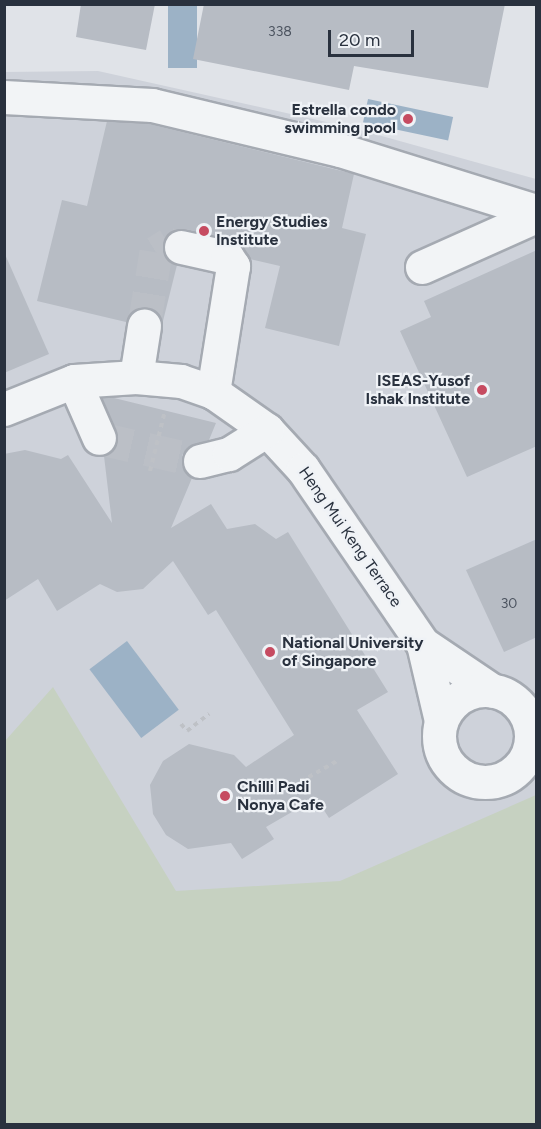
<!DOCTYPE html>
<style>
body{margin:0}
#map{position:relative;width:541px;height:1129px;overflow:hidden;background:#e0e3e8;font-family:Figtree,sans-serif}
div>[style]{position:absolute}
.built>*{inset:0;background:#ced2da}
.green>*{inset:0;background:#c6d1c1}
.water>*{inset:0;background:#9cb2c6;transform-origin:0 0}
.building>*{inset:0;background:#b7bcc4}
.minor-tunnel>*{height:33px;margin-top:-16.5px;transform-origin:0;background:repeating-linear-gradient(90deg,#bbbfc6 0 33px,transparent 0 49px)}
.path>*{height:4px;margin-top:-2px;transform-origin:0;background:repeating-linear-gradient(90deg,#bec1c6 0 4.5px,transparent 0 9px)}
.roads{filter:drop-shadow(2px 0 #a5aab2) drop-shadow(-2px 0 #a5aab2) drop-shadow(0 2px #a5aab2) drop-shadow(0 -2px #a5aab2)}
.minor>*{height:33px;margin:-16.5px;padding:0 16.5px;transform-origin:16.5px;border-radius:16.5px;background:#f2f4f6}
.minor>.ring{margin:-16.5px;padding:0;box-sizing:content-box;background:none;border:33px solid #f2f4f6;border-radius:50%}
.dots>*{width:16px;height:16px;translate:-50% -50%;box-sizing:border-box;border:3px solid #eff2f6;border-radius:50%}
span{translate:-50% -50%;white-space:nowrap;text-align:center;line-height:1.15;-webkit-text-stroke:4.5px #eff2f6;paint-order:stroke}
.number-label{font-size:14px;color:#4c5460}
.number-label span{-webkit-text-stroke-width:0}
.poi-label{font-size:16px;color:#29313e;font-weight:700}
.right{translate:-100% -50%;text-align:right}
.left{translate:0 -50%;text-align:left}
.street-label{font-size:16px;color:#29313e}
.frame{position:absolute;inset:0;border:6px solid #29313e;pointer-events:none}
.scale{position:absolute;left:328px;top:30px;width:86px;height:27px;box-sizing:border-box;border:3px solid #29313e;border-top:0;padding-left:8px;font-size:18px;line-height:21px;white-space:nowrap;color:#29313e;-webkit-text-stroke:4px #eff2f6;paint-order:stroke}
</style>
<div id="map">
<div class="built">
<div style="clip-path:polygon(98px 71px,353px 128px,536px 179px,536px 1124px,5px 1124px,4px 72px)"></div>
</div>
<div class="green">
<div style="clip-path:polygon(53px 687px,176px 891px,340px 881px,536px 795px,536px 1124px,5px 1124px,5px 741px)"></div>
</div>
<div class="water">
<div style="left:168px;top:5px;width:29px;height:63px"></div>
<div style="left:368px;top:99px;width:87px;height:24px;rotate:12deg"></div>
<div style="left:127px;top:641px;width:86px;height:47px;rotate:53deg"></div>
</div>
<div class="building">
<div style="clip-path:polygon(81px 4px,155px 4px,146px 50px,76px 37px)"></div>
<div style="clip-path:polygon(204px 4px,505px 4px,488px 88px,354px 66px,349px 90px,193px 59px)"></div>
<div style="clip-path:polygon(107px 121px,149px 124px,354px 174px,342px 228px,366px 234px,339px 346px,265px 328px,280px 266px,250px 259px,231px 239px,185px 229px,175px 229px,163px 242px,163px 253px,177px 265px,162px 325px,147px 308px,137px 309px,126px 322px,37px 301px,62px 200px,87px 206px)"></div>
<div style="clip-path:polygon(537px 250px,537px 446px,467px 477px,400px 331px,431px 317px,424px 301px)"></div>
<div style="clip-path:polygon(4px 252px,49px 354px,4px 373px)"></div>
<div style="clip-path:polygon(110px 397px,216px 423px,209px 440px,188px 447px,182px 455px,182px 466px,192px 478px,171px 528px,211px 504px,227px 529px,255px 524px,276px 539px,288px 532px,388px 692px,357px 710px,398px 774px,329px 818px,316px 798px,266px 827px,274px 839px,242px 859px,231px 843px,188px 849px,166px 835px,153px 814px,150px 785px,163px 761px,189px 744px,234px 755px,246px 767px,294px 735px,216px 610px,208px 615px,173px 561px,143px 589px,117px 592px,100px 584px,57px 611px,38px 579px,4px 601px,4px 454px,25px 450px,61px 459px,68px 455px,112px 523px,104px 456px,118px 439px,102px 398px)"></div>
<div style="clip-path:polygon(537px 539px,537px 637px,504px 652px,466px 570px)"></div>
</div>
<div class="minor-tunnel">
<div style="left:144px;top:326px;width:75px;rotate:-80.8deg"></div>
<div style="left:156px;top:252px;width:15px;rotate:-32deg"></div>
<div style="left:169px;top:244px;width:12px;rotate:14deg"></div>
<div style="left:99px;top:438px;width:104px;rotate:12.8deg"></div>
</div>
<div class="path">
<div style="left:150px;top:471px;width:62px;rotate:-76deg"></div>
<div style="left:181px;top:724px;width:9px;rotate:49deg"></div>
<div style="left:187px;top:731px;width:28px;rotate:-38deg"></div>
<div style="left:293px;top:786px;width:51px;rotate:-29.6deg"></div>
</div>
<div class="roads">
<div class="minor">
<div style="left:4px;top:97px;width:148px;rotate:3.1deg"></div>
<div style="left:152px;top:105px;width:193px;rotate:13.5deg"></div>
<div style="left:340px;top:150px;width:205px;rotate:17.3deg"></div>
<div style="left:181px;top:247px;width:47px;rotate:12.3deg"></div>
<div style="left:227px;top:257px;width:11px;rotate:56deg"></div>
<div style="left:233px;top:266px;width:128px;rotate:99deg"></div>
<div style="left:422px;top:267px;width:125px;rotate:-24.1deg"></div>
<div style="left:136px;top:377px;width:52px;rotate:-81.1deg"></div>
<div style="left:74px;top:381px;width:62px;rotate:66.3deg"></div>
<div style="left:4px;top:409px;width:75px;rotate:-21.8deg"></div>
<div style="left:74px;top:381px;width:62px;rotate:-3.7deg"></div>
<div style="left:136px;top:377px;width:45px;rotate:5.1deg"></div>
<div style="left:181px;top:381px;width:34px;rotate:19deg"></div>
<div style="left:213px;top:392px;width:66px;rotate:35.1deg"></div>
<div style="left:267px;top:430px;width:53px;rotate:47.3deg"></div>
<div style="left:303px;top:469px;width:212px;rotate:55.6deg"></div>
<div style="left:423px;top:644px;width:84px;rotate:33.9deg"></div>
<div style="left:200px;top:461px;width:30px;rotate:-14deg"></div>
<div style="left:229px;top:454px;width:45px;rotate:-32.3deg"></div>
<div style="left:423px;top:644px;width:79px;rotate:76.8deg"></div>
<div class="ring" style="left:439px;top:690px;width:59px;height:59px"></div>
</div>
</div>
<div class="dots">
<div style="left:408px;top:119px;background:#c64b61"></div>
<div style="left:204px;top:231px;background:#c64b61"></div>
<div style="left:482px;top:390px;background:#c64b61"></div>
<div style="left:270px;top:652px;background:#c64b61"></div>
<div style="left:225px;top:796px;background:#c64b61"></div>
</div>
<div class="number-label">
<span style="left:280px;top:32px">338</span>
<span style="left:509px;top:604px">30</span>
</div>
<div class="poi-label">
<span class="right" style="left:396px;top:119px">Estrella condo<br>swimming pool</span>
<span class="left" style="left:216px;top:231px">Energy Studies<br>Institute</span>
<span class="right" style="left:470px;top:390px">ISEAS-Yusof<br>Ishak Institute</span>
<span class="left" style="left:282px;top:652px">National University<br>of Singapore</span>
<span class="left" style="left:237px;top:796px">Chilli Padi<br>Nonya Cafe</span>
</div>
<div class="street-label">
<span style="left:350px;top:537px;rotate:55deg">Heng Mui Keng Terrace</span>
</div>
<div class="frame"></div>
<div class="scale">20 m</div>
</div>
